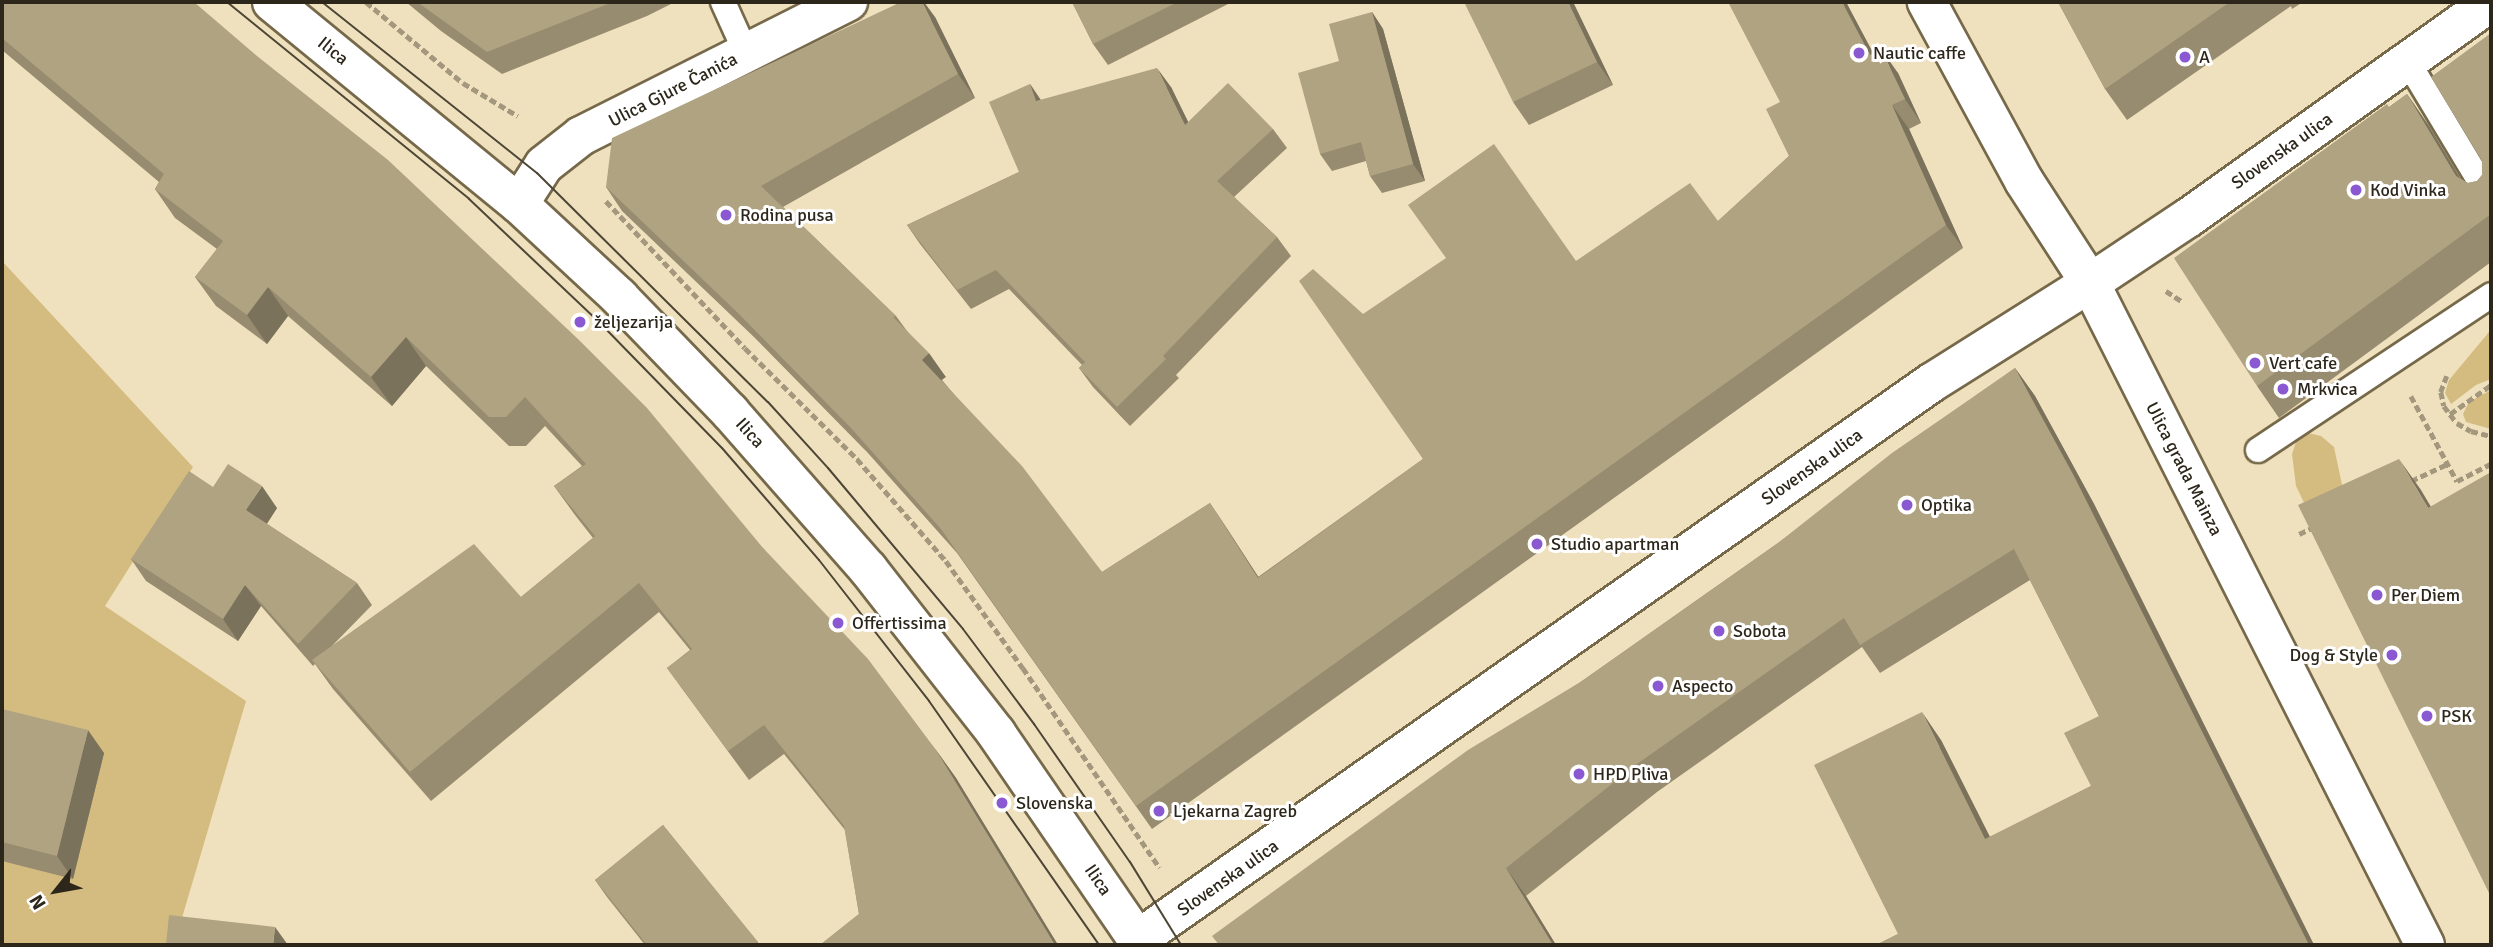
<!DOCTYPE html>
<meta charset="utf-8">
<style>
body{margin:0}
#map{position:relative;width:2493px;height:947px;overflow:hidden;background:#efe1be;font-family:Signika,sans-serif}
div>[style]{position:absolute}
.green>*{inset:0;background:#d4bc80}
.path>*{height:4.5px;margin-top:-2.25px;transform-origin:0;background:repeating-linear-gradient(90deg,#a3987e 0 7px,transparent 0 10.5px)}
.roads{filter:drop-shadow(2px 0 #76694a) drop-shadow(-2px 0 #76694a) drop-shadow(0 2px #76694a) drop-shadow(0 -2px #76694a)}
.service>*{height:24px;margin:-12px;padding:0 12px;transform-origin:12px;border-radius:12px;background:#fff}
.minor>*{height:38px;margin:-19px;padding:0 19px;transform-origin:19px;border-radius:19px;background:#fff}
.secondary>*{height:38px;margin:-19px;padding:0 19px;transform-origin:19px;border-radius:19px;background:#fff}
.tram>*{height:2px;margin:-1px;padding:0 1px;transform-origin:1px;border-radius:1px;background:#4d4636}
.wall>*{inset:0;background:#978c70}
.shaded-wall>*{inset:0;background:#7b725b;transform-origin:0 0}
.building>*{inset:0;background:#b0a382}
.dots>*{width:19px;height:19px;translate:-50% -50%;box-sizing:border-box;border:4px solid #fff;border-radius:50%}
span{translate:-50% -50%;white-space:nowrap;text-align:center;line-height:1.15;-webkit-text-stroke:6px #fff;paint-order:stroke}
.street-label{font-size:18px;color:#2c271a}
.poi-label{font-size:18px;color:#2c271a}
.left{translate:0 -50%;text-align:left}
.right{translate:-100% -50%;text-align:right}
.frame{position:absolute;inset:0;border:4px solid #2c271a;pointer-events:none}
.north{position:absolute;left:21px;top:856px;width:70px;height:70px;-webkit-text-stroke:5px #fff;paint-order:stroke;rotate:239deg;font-size:19px;font-weight:700;line-height:28px;text-align:center;color:#2c271a}
.north::after{content:'';display:block;margin:auto;width:24px;height:32px;background:#2c271a;clip-path:polygon(50% 0,100% 100%,50% 72%,0 100%)}
</style>
<div id="map">
<div class="green">
<div style="clip-path:polygon(2px 261px,193px 467px,105px 606px,246px 701px,174px 945px,2px 945px)"></div>
<div style="clip-path:polygon(2489px 332px,2491px 332px,2491px 379px,2476px 385px,2451px 404px,2445px 393px,2449px 380px)"></div>
<div style="clip-path:polygon(2491px 390px,2491px 429px,2466px 422px,2463px 414px,2469px 402px)"></div>
<div style="clip-path:polygon(2308px 433px,2321px 436px,2334px 447px,2345px 499px,2309px 513px,2296px 486px,2292px 454px,2297px 439px)"></div>
</div>
<div class="path">
<div style="left:366px;top:2px;width:126px;rotate:39.9deg"></div>
<div style="left:463px;top:83px;width:64px;rotate:31deg"></div>
<div style="left:606px;top:201px;width:202px;rotate:46.6deg"></div>
<div style="left:745px;top:348px;width:158px;rotate:44.7deg"></div>
<div style="left:857px;top:459px;width:135px;rotate:48.9deg"></div>
<div style="left:946px;top:561px;width:132px;rotate:54.3deg"></div>
<div style="left:1023px;top:668px;width:242px;rotate:55.6deg"></div>
<div style="left:2166px;top:291px;width:20px;rotate:33deg"></div>
<div style="left:2447px;top:376px;width:17px;rotate:111deg"></div>
<div style="left:2441px;top:392px;width:14px;rotate:78deg"></div>
<div style="left:2444px;top:406px;width:21px;rotate:53deg"></div>
<div style="left:2457px;top:423px;width:16px;rotate:30deg"></div>
<div style="left:2471px;top:431px;width:21px;rotate:14deg"></div>
<div style="left:2411px;top:396px;width:97px;rotate:61.6deg"></div>
<div style="left:2457px;top:481px;width:38px;rotate:-27deg"></div>
<div style="left:2450px;top:414px;width:50px;rotate:-35.3deg"></div>
<div style="left:2411px;top:481px;width:40px;rotate:-25deg"></div>
<div style="left:2299px;top:534px;width:17px;rotate:-25deg"></div>
</div>
<div class="roads">
<div class="service">
<div style="left:723px;top:2px;width:56px;rotate:65.7deg"></div>
<div style="left:2408px;top:62px;width:161px;rotate:59deg"></div>
<div style="left:2258px;top:450px;width:280px;rotate:-33.6deg"></div>
</div>
<div class="minor">
<div style="left:519px;top:204px;width:46px;rotate:-57.3deg"></div>
<div style="left:544px;top:165px;width:47px;rotate:-38.1deg"></div>
<div style="left:581px;top:136px;width:299px;rotate:-26.7deg"></div>
<div style="left:1137px;top:940px;width:970px;rotate:-35.05deg"></div>
<div style="left:1931px;top:383px;width:188px;rotate:-32.2deg"></div>
<div style="left:2090px;top:283px;width:121px;rotate:-122.9deg"></div>
<div style="left:2024px;top:181px;width:204px;rotate:-118.5deg"></div>
</div>
<div class="secondary">
<div style="left:272px;top:2px;width:319px;rotate:39.3deg"></div>
<div style="left:519px;top:204px;width:137px;rotate:42.9deg"></div>
<div style="left:619px;top:297px;width:160px;rotate:46deg"></div>
<div style="left:730px;top:412px;width:209px;rotate:48.7deg"></div>
<div style="left:868px;top:569px;width:208px;rotate:52deg"></div>
<div style="left:996px;top:733px;width:257px;rotate:55.6deg"></div>
<div style="left:2425px;top:945px;width:742px;rotate:-116.84deg"></div>
<div style="left:2090px;top:283px;width:118px;rotate:-33.6deg"></div>
<div style="left:2188px;top:218px;width:372px;rotate:-35.5deg"></div>
</div>
</div>
<div class="tram">
<div style="left:227px;top:2px;width:312px;rotate:39.1deg"></div>
<div style="left:469px;top:199px;width:179px;rotate:43.4deg"></div>
<div style="left:599px;top:322px;width:176px;rotate:45.7deg"></div>
<div style="left:722px;top:448px;width:148px;rotate:49.1deg"></div>
<div style="left:819px;top:560px;width:179px;rotate:52deg"></div>
<div style="left:929px;top:701px;width:297px;rotate:55.1deg"></div>
<div style="left:322px;top:2px;width:275px;rotate:38.5deg"></div>
<div style="left:537px;top:173px;width:325px;rotate:44.8deg"></div>
<div style="left:768px;top:402px;width:89px;rotate:47.7deg"></div>
<div style="left:828px;top:468px;width:210px;rotate:50deg"></div>
<div style="left:963px;top:629px;width:119px;rotate:53.2deg"></div>
<div style="left:1034px;top:724px;width:168px;rotate:55.2deg"></div>
<div style="left:1130px;top:862px;width:97px;rotate:58.4deg"></div>
</div>
<div class="wall">
<div style="clip-path:polygon(2px 2px,763px 548px,936px 750px,956px 778px,1058px 945px,820px 945px,859px 914px,845px 830px,784px 754px,749px 780px,667px 668px,690px 650px,659px 612px,431px 801px,333px 689px,315px 664px,313px 666px,261px 606px,238px 641px,146px 581px,131px 559px,213px 487px,277px 508px,267px 524px,357px 583px,372px 605px,332px 646px,521px 597px,593px 538px,575px 515px,554px 486px,582px 466px,545px 426px,526px 446px,509px 446px,426px 366px,392px 406px,288px 316px,267px 344px,216px 306px,195px 277px,217px 249px,175px 218px,155px 189px,159px 182px,2px 50px)"></div>
<div style="clip-path:polygon(406px 2px,675px 2px,647px 16px,502px 74px,441px 31px)"></div>
<div style="clip-path:polygon(1072px 2px,1232px 2px,1108px 65px,1093px 44px)"></div>
<div style="clip-path:polygon(1573px 2px,1613px 85px,1529px 125px,1513px 102px)"></div>
<div style="clip-path:polygon(1846px 2px,1873px 54px,1898px 73px,1921px 123px,1909px 129px,1963px 248px,1152px 829px,957px 553px,867px 452px,755px 338px,622px 211px,606px 187px,935px 17px,975px 98px,783px 207px,896px 316px,907px 331px,946px 377px,942px 380px,1102px 572px,1210px 503px,1258px 577px,1423px 459px,1363px 314px,1576px 261px,1718px 221px,1789px 156px,1780px 102px)"></div>
<div style="clip-path:polygon(2058px 2px,2303px 2px,2292px 9px,2291px 6px,2127px 120px,2105px 89px)"></div>
<div style="clip-path:polygon(1372px 12px,1383px 29px,1425px 181px,1382px 193px,1370px 176px,1366px 161px,1332px 171px,1320px 154px,1339px 61px)"></div>
<div style="clip-path:polygon(2491px 33px,2491px 262px,2279px 418px,2257px 386px,2389px 107px,2407px 94px,2429px 126px,2461px 179px,2468px 183px,2477px 181px,2482px 175px,2482px 161px)"></div>
<div style="clip-path:polygon(1030px 84px,1041px 100px,1171px 87px,1188px 122px,1273px 129px,1287px 148px,1234px 197px,1277px 237px,1291px 256px,1176px 375px,1179px 378px,1130px 426px,1093px 387px,1079px 368px,1082px 365px,1009px 289px,971px 309px,920px 244px,907px 225px,1019px 172px)"></div>
<div style="clip-path:polygon(2015px 368px,2035px 396px,2094px 504px,2314px 945px,1876px 945px,1898px 934px,1941px 740px,1990px 837px,2091px 786px,2099px 716px,2030px 580px,1880px 673px,1862px 647px,1657px 792px,1526px 896px,1556px 945px,1219px 945px,1582px 681px,1778px 543px)"></div>
<div style="clip-path:polygon(2px 709px,104px 753px,73px 879px,2px 861px)"></div>
<div style="clip-path:polygon(663px 825px,760px 945px,645px 945px,607px 897px,595px 880px)"></div>
</div>
<div class="shaded-wall">
<div style="clip-path:polygon(922px 2px,924px 2px,935px 17px,975px 98px,958px 74px)"></div>
<div style="clip-path:polygon(1568px 2px,1573px 2px,1613px 85px,1597px 62px)"></div>
<div style="clip-path:polygon(1842px 2px,1846px 2px,1887px 79px,1870px 55px)"></div>
<div style="clip-path:polygon(1372px 12px,1383px 29px,1425px 181px,1413px 164px)"></div>
<div style="clip-path:polygon(1881px 49px,1898px 73px,1921px 123px,1905px 99px)"></div>
<div style="clip-path:polygon(1157px 68px,1171px 87px,1199px 144px,1185px 125px)"></div>
<div style="clip-path:polygon(1030px 84px,1043px 104px,1036px 101px)"></div>
<div style="clip-path:polygon(2407px 94px,2429px 126px,2478px 208px,2456px 176px)"></div>
<div style="clip-path:polygon(1892px 105px,1909px 129px,1963px 248px,1946px 225px)"></div>
<div style="clip-path:polygon(268px 287px,288px 316px,267px 344px,247px 315px)"></div>
<div style="clip-path:polygon(406px 337px,426px 366px,392px 406px,371px 377px)"></div>
<div style="left:929px;top:353px;width:29px;height:10px;rotate:55deg"></div>
<div style="clip-path:polygon(2015px 368px,2035px 396px,2094px 504px,2314px 945px,2309px 945px)"></div>
<div style="clip-path:polygon(2399px 459px,2421px 490px,2450px 539px,2428px 508px)"></div>
<div style="clip-path:polygon(262px 486px,277px 508px,261px 532px,246px 510px)"></div>
<div style="clip-path:polygon(1210px 503px,1226px 527px,1274px 601px,1258px 578px)"></div>
<div style="clip-path:polygon(245px 585px,261px 606px,238px 641px,223px 619px)"></div>
<div style="clip-path:polygon(1922px 712px,1941px 740px,2005px 867px,1985px 839px)"></div>
<div style="clip-path:polygon(88px 730px,104px 753px,73px 879px,57px 856px)"></div>
<div style="clip-path:polygon(936px 750px,956px 778px,1058px 945px,1055px 945px)"></div>
<div style="clip-path:polygon(1506px 868px,1526px 896px,1556px 945px,1553px 945px)"></div>
<div style="clip-path:polygon(275px 927px,288px 945px,273px 945px)"></div>
</div>
<div class="building">
<div style="clip-path:polygon(2px 2px,194px 2px,257px 56px,388px 160px,579px 340px,647px 408px,763px 548px,868px 659px,936px 750px,1055px 945px,820px 945px,859px 914px,844px 826px,764px 725px,728px 751px,667px 668px,692px 649px,639px 583px,410px 772px,312px 660px,474px 544px,521px 597px,595px 536px,554px 486px,586px 464px,525px 397px,506px 417px,489px 417px,406px 337px,371px 377px,268px 287px,247px 315px,195px 277px,223px 241px,155px 189px,164px 174px,2px 38px)"></div>
<div style="clip-path:polygon(417px 2px,613px 2px,487px 52px)"></div>
<div style="clip-path:polygon(901px 2px,922px 2px,958px 74px,761px 186px,896px 316px,893px 317px,929px 353px,922px 360px,1022px 466px,1102px 572px,1210px 503px,1258px 578px,1423px 459px,1299px 281px,1313px 269px,1363px 314px,1446px 258px,1408px 205px,1494px 144px,1576px 261px,1690px 183px,1718px 221px,1789px 156px,1766px 109px,1780px 102px,1728px 2px,1842px 2px,1870px 55px,1881px 49px,1905px 99px,1892px 105px,1946px 225px,1136px 806px,941px 529px,851px 428px,739px 314px,606px 187px,612px 138px)"></div>
<div style="clip-path:polygon(1072px 2px,1178px 2px,1093px 44px)"></div>
<div style="clip-path:polygon(1464px 2px,1568px 2px,1597px 62px,1513px 102px)"></div>
<div style="clip-path:polygon(2058px 2px,2230px 2px,2105px 89px)"></div>
<div style="clip-path:polygon(1372px 12px,1413px 164px,1370px 176px,1361px 142px,1320px 154px,1298px 73px,1339px 61px,1329px 24px)"></div>
<div style="clip-path:polygon(2491px 33px,2491px 214px,2257px 386px,2174px 258px,2387px 104px,2389px 107px,2407px 94px,2456px 176px,2468px 183px,2477px 181px,2482px 175px,2482px 161px,2431px 77px)"></div>
<div style="clip-path:polygon(1157px 68px,1185px 125px,1228px 83px,1273px 129px,1217px 181px,1277px 237px,1163px 356px,1166px 359px,1117px 407px,1079px 368px,1085px 362px,996px 270px,957px 290px,907px 225px,1019px 172px,989px 102px,1030px 84px,1036px 101px)"></div>
<div style="clip-path:polygon(2015px 368px,2074px 476px,2309px 945px,1876px 945px,1898px 934px,1814px 765px,1922px 712px,1985px 839px,2091px 786px,2064px 733px,2099px 716px,2014px 549px,1860px 645px,1844px 618px,1637px 764px,1506px 868px,1553px 945px,1219px 945px,1212px 936px,1468px 750px,1582px 681px,1778px 543px,1892px 453px)"></div>
<div style="clip-path:polygon(2399px 459px,2428px 508px,2491px 472px,2491px 897px,2298px 505px)"></div>
<div style="clip-path:polygon(228px 464px,262px 486px,246px 510px,357px 583px,298px 644px,245px 585px,223px 619px,131px 559px,189px 471px,213px 487px)"></div>
<div style="clip-path:polygon(2px 709px,88px 730px,57px 856px,2px 842px)"></div>
<div style="clip-path:polygon(663px 825px,758px 942px,754px 945px,647px 945px,595px 880px)"></div>
<div style="clip-path:polygon(169px 915px,275px 927px,273px 945px,166px 945px)"></div>
</div>
<div class="dots">
<div style="left:1859px;top:53px;background:#8a59d2"></div>
<div style="left:2185px;top:57px;background:#8a59d2"></div>
<div style="left:2356px;top:190px;background:#8a59d2"></div>
<div style="left:726px;top:215px;background:#8a59d2"></div>
<div style="left:580px;top:322px;background:#8a59d2"></div>
<div style="left:2255px;top:363px;background:#8a59d2"></div>
<div style="left:2283px;top:389px;background:#8a59d2"></div>
<div style="left:1907px;top:505px;background:#8a59d2"></div>
<div style="left:1537px;top:544px;background:#8a59d2"></div>
<div style="left:2377px;top:595px;background:#8a59d2"></div>
<div style="left:838px;top:623px;background:#8a59d2"></div>
<div style="left:1719px;top:631px;background:#8a59d2"></div>
<div style="left:2392px;top:655px;background:#8a59d2"></div>
<div style="left:1658px;top:686px;background:#8a59d2"></div>
<div style="left:2427px;top:716px;background:#8a59d2"></div>
<div style="left:1579px;top:774px;background:#8a59d2"></div>
<div style="left:1002px;top:803px;background:#8a59d2"></div>
<div style="left:1159px;top:811px;background:#8a59d2"></div>
</div>
<div class="street-label">
<span style="left:333px;top:51px;rotate:39deg">Ilica</span>
<span style="left:673px;top:90px;rotate:-27deg">Ulica Gjure Čanića</span>
<span style="left:2282px;top:151px;rotate:-35deg">Slovenska ulica</span>
<span style="left:750px;top:433px;rotate:48deg">Ilica</span>
<span style="left:1812px;top:467px;rotate:-35deg">Slovenska ulica</span>
<span style="left:2184px;top:469px;rotate:63deg">Ulica grada Mainza</span>
<span style="left:1228px;top:878px;rotate:-35deg">Slovenska ulica</span>
<span style="left:1098px;top:880px;rotate:56deg">Ilica</span>
</div>
<div class="poi-label">
<span class="left" style="left:1873px;top:53px">Nautic caffe</span>
<span class="left" style="left:2199px;top:57px">A</span>
<span class="left" style="left:2370px;top:190px">Kod Vinka</span>
<span class="left" style="left:740px;top:215px">Rodina pusa</span>
<span class="left" style="left:594px;top:322px">željezarija</span>
<span class="left" style="left:2269px;top:363px">Vert cafe</span>
<span class="left" style="left:2297px;top:389px">Mrkvica</span>
<span class="left" style="left:1921px;top:505px">Optika</span>
<span class="left" style="left:1551px;top:544px">Studio apartman</span>
<span class="left" style="left:2391px;top:595px">Per Diem</span>
<span class="left" style="left:852px;top:623px">Offertissima</span>
<span class="left" style="left:1733px;top:631px">Sobota</span>
<span class="right" style="left:2378px;top:655px">Dog &amp; Style</span>
<span class="left" style="left:1672px;top:686px">Aspecto</span>
<span class="left" style="left:2441px;top:716px">PSK</span>
<span class="left" style="left:1593px;top:774px">HPD Pliva</span>
<span class="left" style="left:1016px;top:803px">Slovenska</span>
<span class="left" style="left:1173px;top:811px">Ljekarna Zagreb</span>
</div>
<div class="frame"></div>
<div class="north">N</div>
</div>
